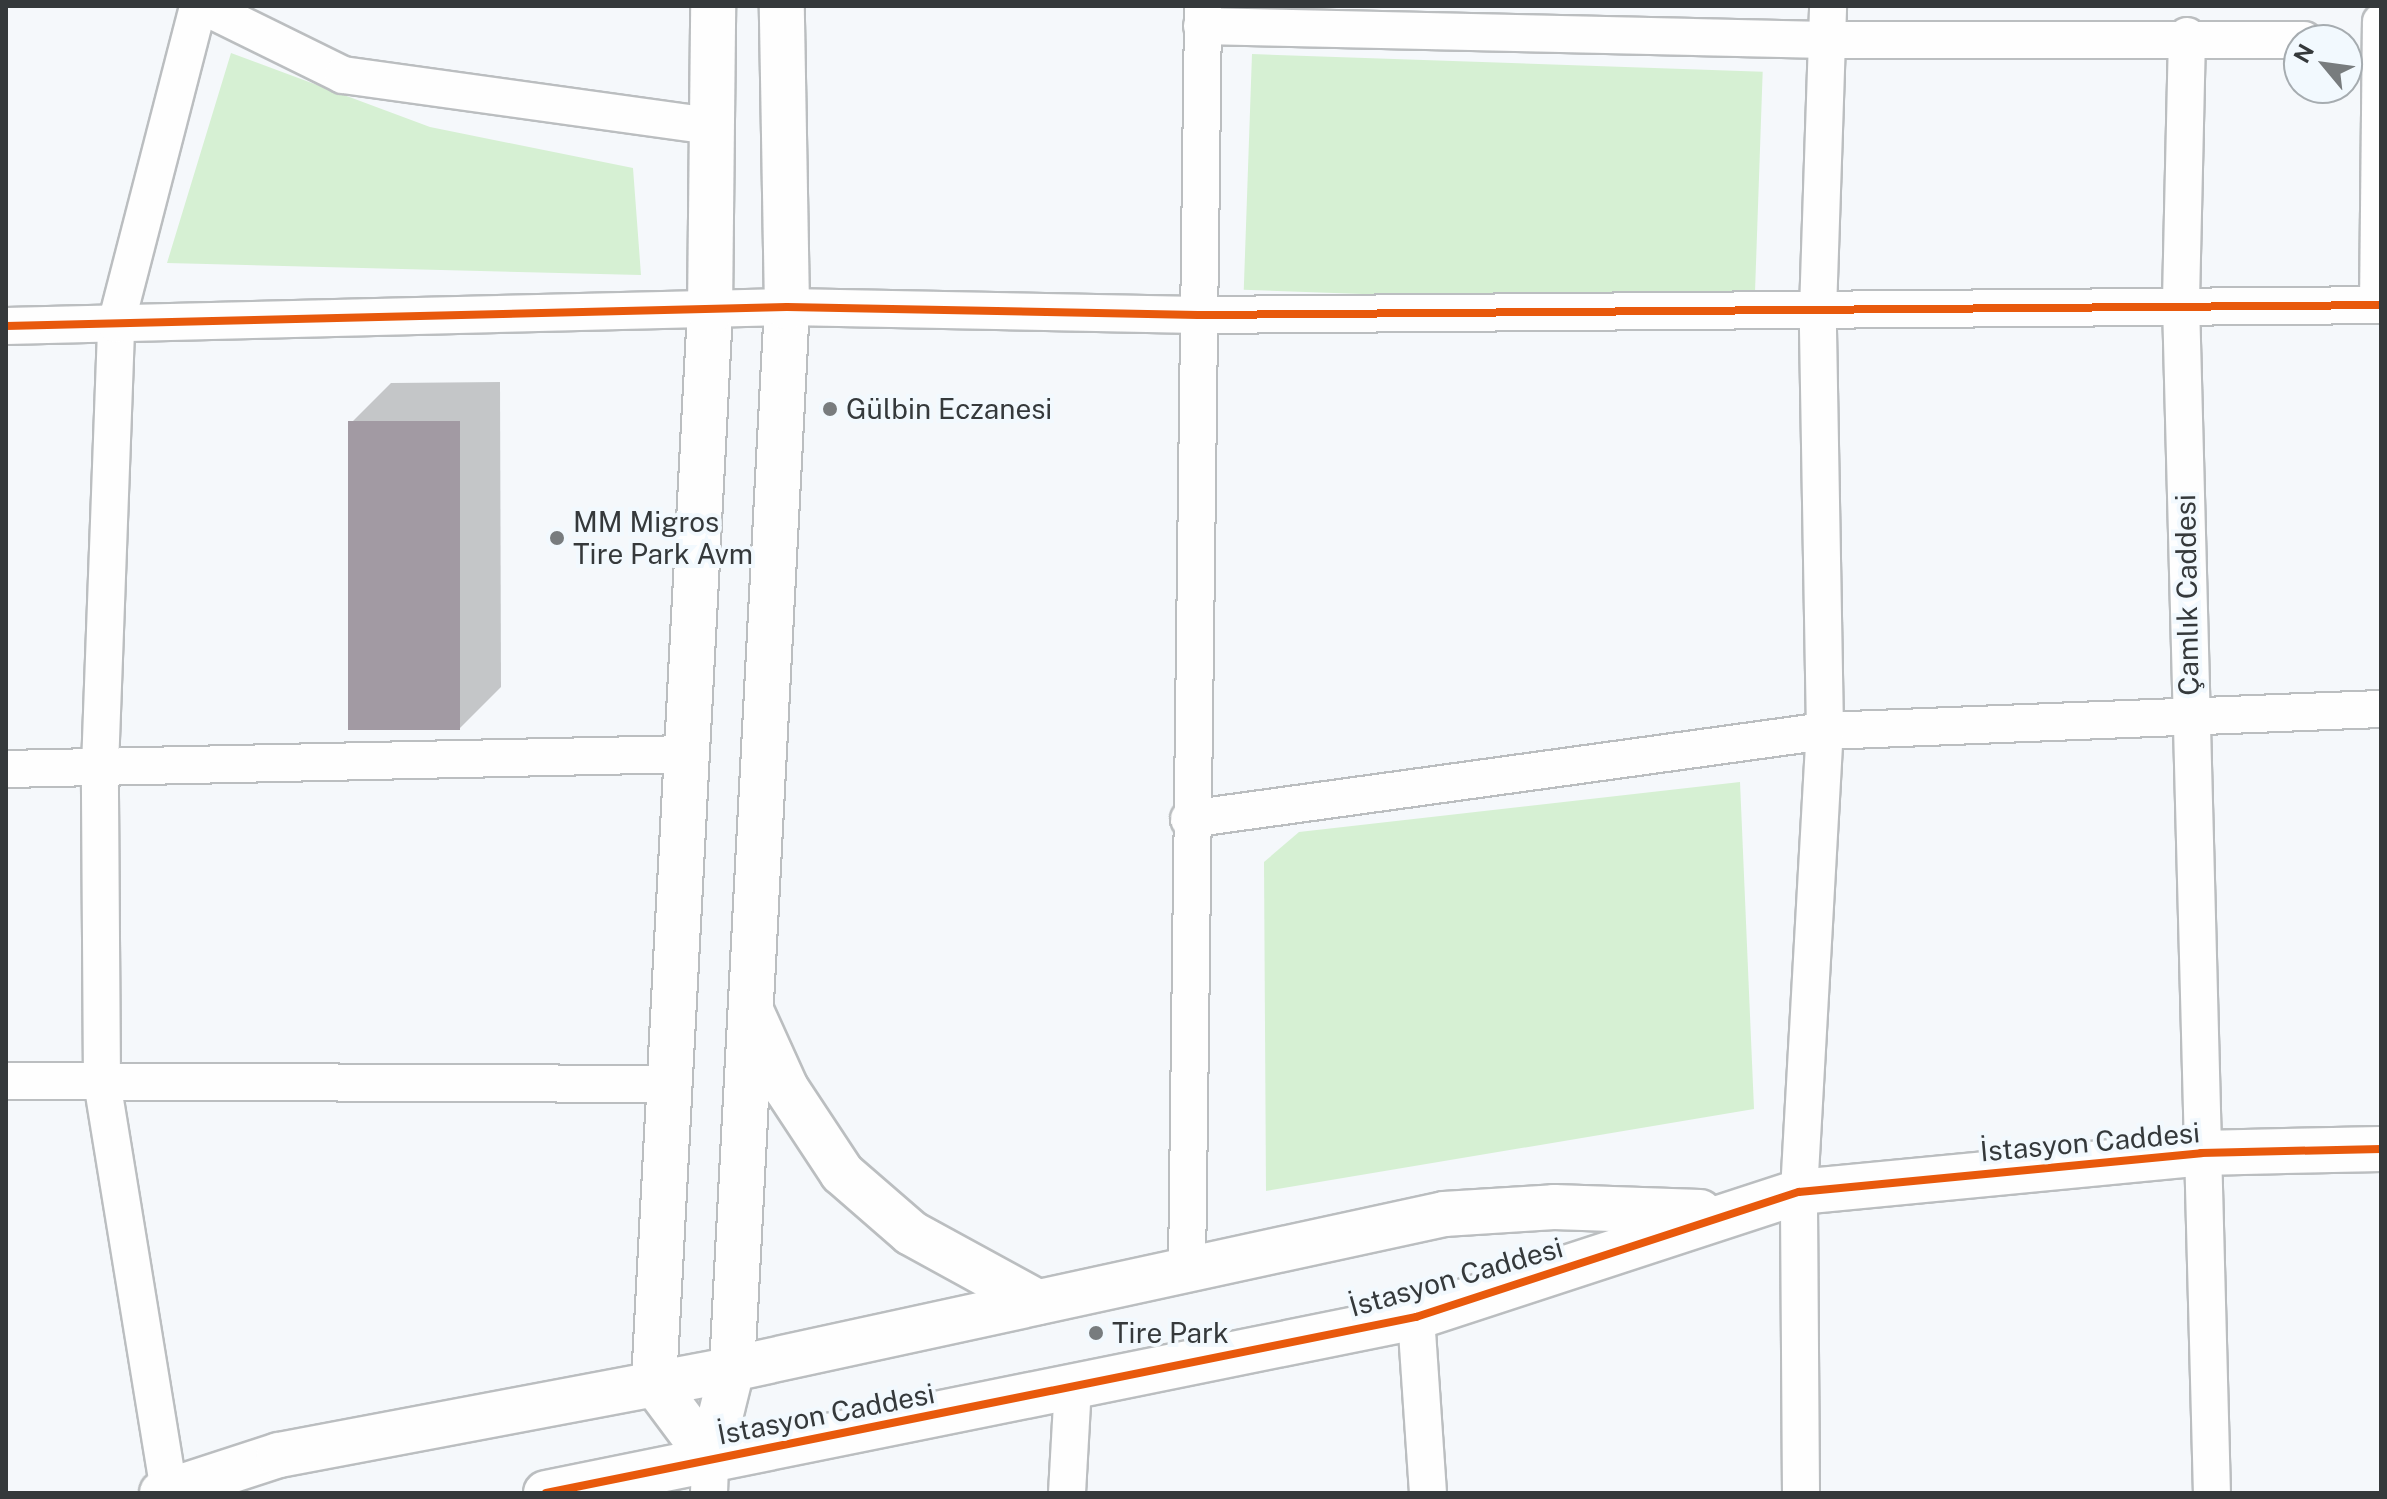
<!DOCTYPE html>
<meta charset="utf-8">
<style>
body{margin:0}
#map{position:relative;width:2387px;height:1499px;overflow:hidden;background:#f5f8fb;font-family:"Public Sans",sans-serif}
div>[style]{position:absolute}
.green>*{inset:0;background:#d6f0d3;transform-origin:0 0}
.shadow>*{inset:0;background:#0003}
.building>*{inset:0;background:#a29aa3;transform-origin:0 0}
.roads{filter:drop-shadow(2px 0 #bbbec0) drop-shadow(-2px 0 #bbbec0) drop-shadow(0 2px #bbbec0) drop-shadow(0 -2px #bbbec0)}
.street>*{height:36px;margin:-18px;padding:0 18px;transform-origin:18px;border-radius:18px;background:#fefefe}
.secondary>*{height:44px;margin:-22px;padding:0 22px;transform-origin:22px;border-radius:22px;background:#fefefe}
.cycleway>*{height:8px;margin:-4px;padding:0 4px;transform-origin:4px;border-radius:4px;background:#e8590c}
.dots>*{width:22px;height:22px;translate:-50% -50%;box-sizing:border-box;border:4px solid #f2f9fe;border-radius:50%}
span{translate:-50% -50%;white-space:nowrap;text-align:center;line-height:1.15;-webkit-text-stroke:8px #f2f9fe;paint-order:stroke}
.poi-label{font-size:28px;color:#35393b}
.left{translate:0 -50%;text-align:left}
.street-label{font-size:28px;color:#35393b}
.frame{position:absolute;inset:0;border:8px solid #35393b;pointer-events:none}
.north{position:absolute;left:2283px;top:24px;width:80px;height:80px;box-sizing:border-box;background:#f2f9fe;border:2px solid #a6acb0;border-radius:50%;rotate:299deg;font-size:22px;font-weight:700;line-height:32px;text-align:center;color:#35393b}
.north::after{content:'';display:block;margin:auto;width:28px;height:36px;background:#787c7e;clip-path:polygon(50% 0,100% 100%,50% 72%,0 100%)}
</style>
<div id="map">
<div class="green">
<div style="clip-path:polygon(231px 53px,430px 127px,633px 168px,641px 275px,167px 263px)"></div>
<div style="left:1252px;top:54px;width:511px;height:236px;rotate:2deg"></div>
<div style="clip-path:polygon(1740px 782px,1754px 1109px,1266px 1191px,1264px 862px,1299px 832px)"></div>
</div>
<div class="shadow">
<div style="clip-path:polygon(500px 382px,501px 687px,460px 728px,350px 424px,391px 383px)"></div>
</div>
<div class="building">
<div style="left:460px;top:421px;width:309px;height:112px;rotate:90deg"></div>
</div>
<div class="roads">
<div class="street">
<div style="left:203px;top:6px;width:156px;rotate:26.2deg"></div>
<div style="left:343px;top:75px;width:373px;rotate:7.9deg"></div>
<div style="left:1202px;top:26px;width:624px;rotate:1.29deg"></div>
<div style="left:1826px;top:40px;width:478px"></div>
<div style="left:2187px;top:36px;width:267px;rotate:91.3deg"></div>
<div style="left:2181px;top:303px;width:1190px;rotate:88.51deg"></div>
<div style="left:2378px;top:305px;width:283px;rotate:-89.4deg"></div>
<div style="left:6px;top:326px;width:781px;rotate:-1.39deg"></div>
<div style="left:787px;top:307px;width:411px;rotate:1.1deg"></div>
<div style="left:1198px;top:315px;width:1183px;rotate:-0.48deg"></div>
<div style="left:6px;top:769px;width:680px;rotate:-1.26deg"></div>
<div style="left:1189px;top:819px;width:642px;rotate:-7.88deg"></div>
<div style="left:1825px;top:731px;width:556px;rotate:-2.27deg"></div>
<div style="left:6px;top:1081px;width:661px;rotate:0.26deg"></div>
<div style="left:1187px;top:1269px;width:1263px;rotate:-89.27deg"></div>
<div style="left:1416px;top:1317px;width:176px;rotate:86.1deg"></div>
<div style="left:169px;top:1491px;width:415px;rotate:-99.3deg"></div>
<div style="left:102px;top:1081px;width:314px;rotate:-90.4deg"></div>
<div style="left:100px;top:767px;width:443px;rotate:-87.9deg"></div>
<div style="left:116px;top:324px;width:328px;rotate:-75.5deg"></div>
<div style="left:709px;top:1493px;width:35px;rotate:-88deg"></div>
<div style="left:1067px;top:1493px;width:106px;rotate:-86.8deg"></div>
<div style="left:1801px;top:1493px;width:301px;rotate:-90.4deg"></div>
<div style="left:1799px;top:1192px;width:462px;rotate:-86.8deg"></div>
<div style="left:1825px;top:731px;width:420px;rotate:-91deg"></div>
<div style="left:1818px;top:311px;width:305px;rotate:-88.1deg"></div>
</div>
<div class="secondary">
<div style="left:753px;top:1015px;width:80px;rotate:65.7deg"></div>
<div style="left:786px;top:1088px;width:102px;rotate:56.6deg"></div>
<div style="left:842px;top:1173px;width:91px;rotate:41deg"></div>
<div style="left:911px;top:1233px;width:144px;rotate:28.7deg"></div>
<div style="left:710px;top:1458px;width:94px;rotate:-126.7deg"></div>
<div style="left:654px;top:1383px;width:1072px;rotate:-87.01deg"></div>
<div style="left:710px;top:312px;width:306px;rotate:-89.4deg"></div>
<div style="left:710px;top:1458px;width:92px;rotate:-76.1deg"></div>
<div style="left:732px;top:1369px;width:1063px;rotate:-87.04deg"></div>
<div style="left:787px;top:307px;width:301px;rotate:-91deg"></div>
<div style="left:162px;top:1493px;width:123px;rotate:-18deg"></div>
<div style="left:279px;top:1455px;width:461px;rotate:-10.7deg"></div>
<div style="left:732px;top:1369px;width:729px;rotate:-12.28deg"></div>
<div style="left:1444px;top:1214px;width:110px;rotate:-3.6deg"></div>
<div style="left:1554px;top:1207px;width:146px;rotate:2deg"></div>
<div style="left:546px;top:1493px;width:888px;rotate:-11.44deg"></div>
<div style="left:1416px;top:1317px;width:403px;rotate:-18.1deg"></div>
<div style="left:1799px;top:1192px;width:404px;rotate:-5.5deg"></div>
<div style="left:2201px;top:1153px;width:180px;rotate:-1.3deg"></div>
</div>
</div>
<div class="cycleway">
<div style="left:6px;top:326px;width:781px;rotate:-1.39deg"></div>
<div style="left:787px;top:307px;width:411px;rotate:1.1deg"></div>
<div style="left:1198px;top:315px;width:1183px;rotate:-0.48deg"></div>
<div style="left:546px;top:1493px;width:888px;rotate:-11.44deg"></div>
<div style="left:1416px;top:1317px;width:403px;rotate:-18.1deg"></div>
<div style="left:1799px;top:1192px;width:404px;rotate:-5.5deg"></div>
<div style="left:2201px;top:1153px;width:180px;rotate:-1.3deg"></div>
</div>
<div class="dots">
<div style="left:830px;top:409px;background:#787c7e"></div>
<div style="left:557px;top:538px;background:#787c7e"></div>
<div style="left:1096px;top:1333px;background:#787c7e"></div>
</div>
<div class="poi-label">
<span class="left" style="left:846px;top:409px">Gülbin Eczanesi</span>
<span class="left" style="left:573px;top:538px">MM Migros<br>Tire Park Avm</span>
<span class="left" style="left:1112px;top:1333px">Tire Park</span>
</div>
<div class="street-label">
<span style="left:2187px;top:595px;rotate:-91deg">Çamlık Caddesi</span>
<span style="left:2090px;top:1142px;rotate:-5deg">İstasyon Caddesi</span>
<span style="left:1456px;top:1277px;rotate:-16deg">İstasyon Caddesi</span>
<span style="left:826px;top:1414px;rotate:-11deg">İstasyon Caddesi</span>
</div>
<div class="frame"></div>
<div class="north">N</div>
</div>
